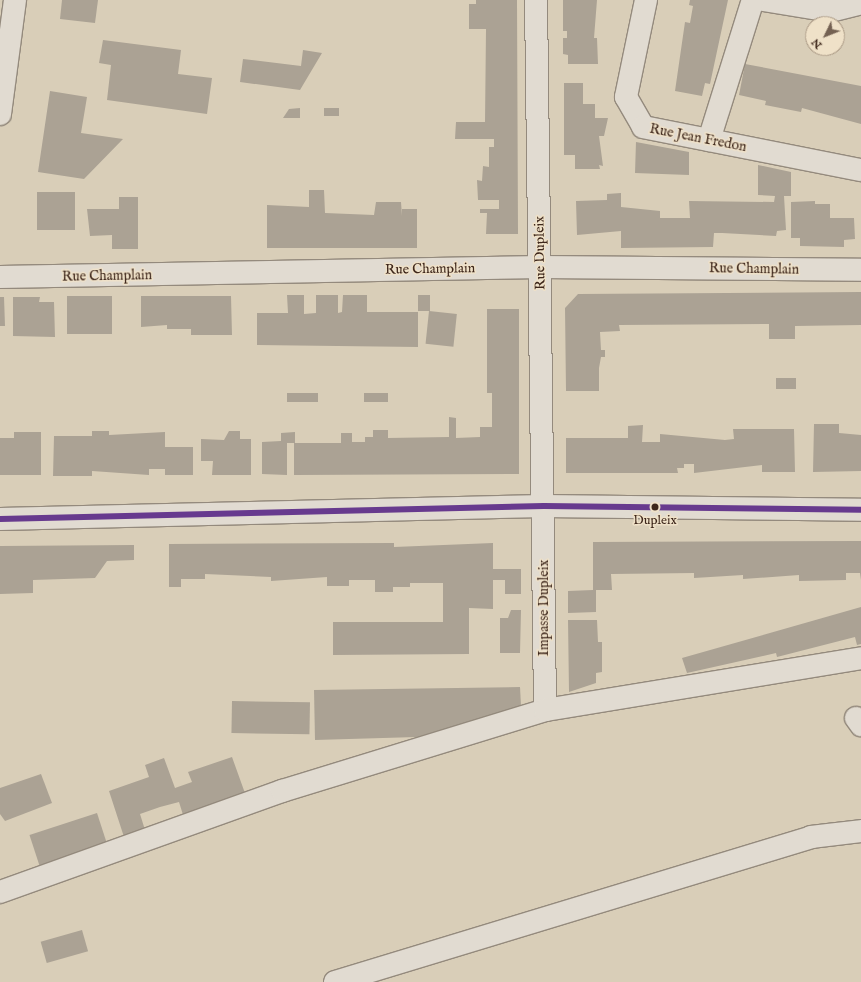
<!DOCTYPE html>
<style>
body{margin:0}
#map{position:relative;width:861px;height:982px;overflow:hidden;background:#d9ceb8;font-family:"IM FELL English",serif}
div>[style]{position:absolute}
.building>*{inset:0;background:#aba294;transform-origin:0 0}
.roads{filter:drop-shadow(1px 0 #948a7d) drop-shadow(-1px 0 #948a7d) drop-shadow(0 1px #948a7d) drop-shadow(0 -1px #948a7d)}
.minor>*{height:22px;margin:-11px;padding:0 11px;transform-origin:11px;border-radius:11px;background:#e1dbd1}
.bus-1>*{height:6px;margin:-3px;padding:0 3px;transform-origin:3px;border-radius:3px;background:#673a8e}
.dots>*{width:11px;height:11px;translate:-50% -50%;box-sizing:border-box;border:2px solid #efe1c8;border-radius:50%}
span{translate:-50% -50%;white-space:nowrap;text-align:center;line-height:1.15;-webkit-text-stroke:3px #efe1c8;paint-order:stroke}
.bus-label{font-size:13px;color:#3e271b}
.street-label{font-size:14px;color:#3e271b}
.north{position:absolute;left:805px;top:16px;width:40px;height:40px;box-sizing:border-box;background:#efe1c8;border:1px solid #a89783;border-radius:50%;rotate:227deg;font-size:11px;font-weight:700;line-height:16px;text-align:center;color:#3e271b}
.north::after{content:'';display:block;margin:auto;width:14px;height:18px;background:#746152;clip-path:polygon(50% 0,100% 100%,50% 72%,0 100%)}
</style>
<div id="map">
<div class="building">
<div style="clip-path:polygon(62px 0,98px 0,95px 23px,60px 19px)"></div>
<div style="clip-path:polygon(476px 0,517px 0,518px 234px,486px 234px,487px 213px,480px 213px,480px 209px,499px 209px,499px 200px,478px 200px,477px 180px,482px 181px,483px 166px,489px 167px,489px 147px,494px 147px,494px 139px,455px 139px,456px 122px,485px 122px,486px 29px,469px 29px,469px 4px,476px 4px)"></div>
<div style="clip-path:polygon(563px 0,597px 0,594px 38px,597px 38px,598px 64px,568px 64px,568px 55px,563px 54px,563px 38px,567px 38px,567px 31px,563px 31px)"></div>
<div style="clip-path:polygon(690px 0,728px 0,710px 84px,705px 83px,702px 96px,675px 91px,685px 22px,690px 23px,693px 6px,689px 5px)"></div>
<div style="clip-path:polygon(103px 40px,181px 50px,178px 74px,212px 78px,207px 114px,107px 100px,111px 65px,99px 63px)"></div>
<div style="clip-path:polygon(303px 50px,322px 53px,300px 90px,240px 82px,243px 59px,301px 66px)"></div>
<div style="clip-path:polygon(745px 64px,861px 86px,861px 124px,802px 108px,801px 112px,765px 105px,766px 101px,739px 95px)"></div>
<div style="clip-path:polygon(564px 83px,583px 83px,583px 104px,595px 104px,595px 118px,608px 118px,604px 136px,599px 136px,603px 166px,599px 165px,600px 169px,575px 169px,575px 155px,564px 155px)"></div>
<div style="clip-path:polygon(50px 91px,87px 97px,81px 133px,123px 139px,84px 179px,38px 172px)"></div>
<div style="clip-path:polygon(300px 108px,300px 118px,283px 118px,289px 109px)"></div>
<div style="left:339px;top:108px;width:8px;height:15px;rotate:90deg"></div>
<div style="clip-path:polygon(636px 142px,689px 152px,689px 175px,635px 173px)"></div>
<div style="clip-path:polygon(758px 165px,791px 172px,791px 196px,784px 196px,786px 230px,777px 231px,776px 236px,722px 233px,714px 233px,713px 247px,621px 248px,621px 231px,577px 235px,576px 201px,607px 200px,607px 194px,621px 193px,621px 207px,660px 211px,660px 218px,690px 218px,689px 201px,774px 202px,775px 196px,758px 195px)"></div>
<div style="clip-path:polygon(309px 190px,324px 190px,325px 213px,374px 215px,376px 202px,401px 202px,402px 216px,402px 209px,417px 209px,417px 248px,267px 248px,267px 205px,309px 207px)"></div>
<div style="left:37px;top:192px;width:38px;height:38px"></div>
<div style="clip-path:polygon(119px 197px,138px 197px,138px 249px,112px 249px,112px 235px,90px 236px,87px 209px,119px 209px)"></div>
<div style="clip-path:polygon(815px 201px,815px 204px,830px 204px,830px 218px,854px 218px,855px 239px,844px 240px,844px 247px,800px 246px,800px 238px,791px 238px,791px 202px)"></div>
<div style="clip-path:polygon(861px 292px,861px 325px,795px 326px,795px 339px,769px 339px,769px 324px,619px 325px,620px 331px,600px 332px,601px 350px,605px 350px,605px 357px,601px 357px,599px 368px,599px 391px,566px 391px,565px 308px,578px 294px)"></div>
<div style="clip-path:polygon(287px 295px,304px 295px,304px 314px,316px 313px,316px 295px,338px 295px,338px 313px,342px 312px,343px 295px,367px 295px,367px 312px,418px 312px,418px 347px,257px 345px,257px 313px,288px 313px)"></div>
<div style="left:418px;top:295px;width:12px;height:16px"></div>
<div style="left:67px;top:296px;width:45px;height:38px"></div>
<div style="clip-path:polygon(141px 296px,231px 296px,232px 335px,191px 335px,191px 329px,167px 329px,167px 325px,141px 327px)"></div>
<div style="clip-path:polygon(0 297px,4px 297px,5px 326px,0 326px)"></div>
<div style="clip-path:polygon(13px 297px,40px 297px,39px 302px,54px 302px,55px 337px,13px 336px)"></div>
<div style="clip-path:polygon(487px 309px,519px 309px,519px 474px,294px 475px,294px 443px,287px 443px,287px 475px,262px 474px,262px 442px,281px 441px,281px 433px,295px 432px,295px 443px,341px 443px,341px 433px,352px 433px,352px 442px,365px 442px,365px 437px,373px 437px,373px 430px,388px 430px,388px 438px,449px 437px,449px 417px,456px 418px,456px 438px,480px 437px,480px 427px,492px 427px,492px 393px,487px 393px)"></div>
<div style="left:429px;top:311px;width:28px;height:33px;rotate:6deg"></div>
<div style="left:776px;top:378px;width:20px;height:11px"></div>
<div style="left:287px;top:393px;width:31px;height:9px"></div>
<div style="left:364px;top:393px;width:24px;height:9px"></div>
<div style="clip-path:polygon(814px 424px,839px 424px,839px 433px,861px 435px,861px 471px,813px 472px)"></div>
<div style="clip-path:polygon(643px 425px,642px 442px,660px 442px,660px 434px,725px 440px,734px 439px,733px 429px,794px 429px,795px 472px,762px 472px,762px 465px,694px 473px,694px 464px,684px 464px,684px 468px,677px 468px,678px 473px,566px 473px,566px 438px,628px 438px,628px 426px)"></div>
<div style="clip-path:polygon(92px 431px,109px 431px,109px 435px,165px 432px,165px 447px,193px 447px,193px 475px,165px 475px,165px 469px,149px 469px,149px 475px,92px 471px,92px 476px,53px 476px,54px 436px,92px 436px)"></div>
<div style="clip-path:polygon(229px 431px,240px 431px,240px 439px,251px 439px,251px 475px,212px 475px,213px 461px,201px 461px,201px 439px,224px 440px)"></div>
<div style="clip-path:polygon(14px 432px,41px 432px,41px 475px,0 475px,0 438px,14px 438px)"></div>
<div style="clip-path:polygon(861px 541px,861px 580px,860px 573px,846px 573px,846px 580px,799px 581px,799px 575px,743px 579px,743px 575px,694px 578px,694px 573px,611px 574px,612px 590px,596px 590px,596px 612px,568px 613px,568px 591px,593px 590px,593px 542px)"></div>
<div style="clip-path:polygon(394px 543px,394px 547px,493px 543px,493px 569px,521px 569px,521px 594px,505px 594px,505px 580px,493px 580px,493px 609px,469px 608px,469px 654px,333px 655px,333px 622px,443px 622px,443px 583px,410px 583px,410px 587px,393px 587px,393px 592px,375px 592px,375px 580px,349px 580px,349px 586px,327px 586px,327px 577px,271px 581px,271px 577px,205px 574px,205px 579px,181px 579px,181px 587px,169px 587px,169px 544px)"></div>
<div style="clip-path:polygon(134px 545px,134px 560px,107px 561px,95px 578px,33px 580px,33px 593px,0 594px,0 546px)"></div>
<div style="clip-path:polygon(861px 607px,861px 644px,857px 645px,855px 637px,777px 657px,776px 653px,687px 673px,682px 658px)"></div>
<div style="clip-path:polygon(511px 610px,521px 610px,520px 653px,500px 653px,500px 618px,508px 618px)"></div>
<div style="clip-path:polygon(568px 620px,597px 620px,598px 642px,602px 642px,602px 672px,596px 673px,596px 683px,569px 692px)"></div>
<div style="clip-path:polygon(520px 687px,521px 706px,417px 737px,315px 740px,314px 690px)"></div>
<div style="left:232px;top:701px;width:78px;height:32px;rotate:1deg"></div>
<div style="clip-path:polygon(232px 757px,246px 796px,184px 818px,179px 802px,160px 807px,140px 814px,145px 830px,124px 837px,109px 791px,149px 777px,145px 765px,164px 758px,175px 788px,192px 782px,188px 772px)"></div>
<div style="clip-path:polygon(41px 774px,52px 803px,5px 821px,0 814px,0 788px)"></div>
<div style="left:97px;top:813px;width:32px;height:71px;rotate:72deg"></div>
<div style="left:82px;top:930px;width:22px;height:43px;rotate:74deg"></div>
</div>
<div class="roads">
<div class="minor">
<div style="left:536px;top:0;width:710px;rotate:89.27deg"></div>
<div style="left:646px;top:0;width:99px;rotate:101.7deg"></div>
<div style="left:626px;top:97px;width:34px;rotate:60deg"></div>
<div style="left:643px;top:127px;width:222px;rotate:11.2deg"></div>
<div style="left:763px;top:0;width:68px;rotate:9.3deg"></div>
<div style="left:830px;top:11px;width:32px;rotate:-14deg"></div>
<div style="left:0;top:114px;width:115px;rotate:-82.5deg"></div>
<div style="left:709px;top:140px;width:147px;rotate:-72.6deg"></div>
<div style="left:0;top:277px;width:541px;rotate:-1.06deg"></div>
<div style="left:541px;top:267px;width:320px;rotate:0.5deg"></div>
<div style="left:0;top:519px;width:544px;rotate:-1.37deg"></div>
<div style="left:544px;top:506px;width:317px;rotate:0.7deg"></div>
<div style="left:856px;top:718px;width:9px;rotate:54deg"></div>
<div style="left:0;top:892px;width:300px;rotate:-19.7deg"></div>
<div style="left:282px;top:791px;width:275px;rotate:-17.1deg"></div>
<div style="left:545px;top:710px;width:320px;rotate:-9.3deg"></div>
<div style="left:335px;top:982px;width:498px;rotate:-16.9deg"></div>
<div style="left:811px;top:837px;width:50px;rotate:-6.8deg"></div>
</div>
</div>
<div class="bus-1">
<div style="left:0;top:519px;width:544px;rotate:-1.37deg"></div>
<div style="left:544px;top:506px;width:317px;rotate:0.7deg"></div>
</div>
<div class="dots">
<div style="left:655px;top:507px;background:#3e271b"></div>
</div>
<div class="bus-label">
<span style="left:655px;top:521px">Dupleix</span>
</div>
<div class="street-label">
<span style="left:698px;top:138px;rotate:11deg">Rue Jean Fredon</span>
<span style="left:540px;top:253px;rotate:-91deg">Rue Dupleix</span>
<span style="left:430px;top:269px;rotate:-1deg">Rue Champlain</span>
<span style="left:754px;top:269px;rotate:1deg">Rue Champlain</span>
<span style="left:107px;top:276px;rotate:-1deg">Rue Champlain</span>
<span style="left:544px;top:608px;rotate:-90deg">Impasse Dupleix</span>
</div>
<div class="north">N</div>
</div>
